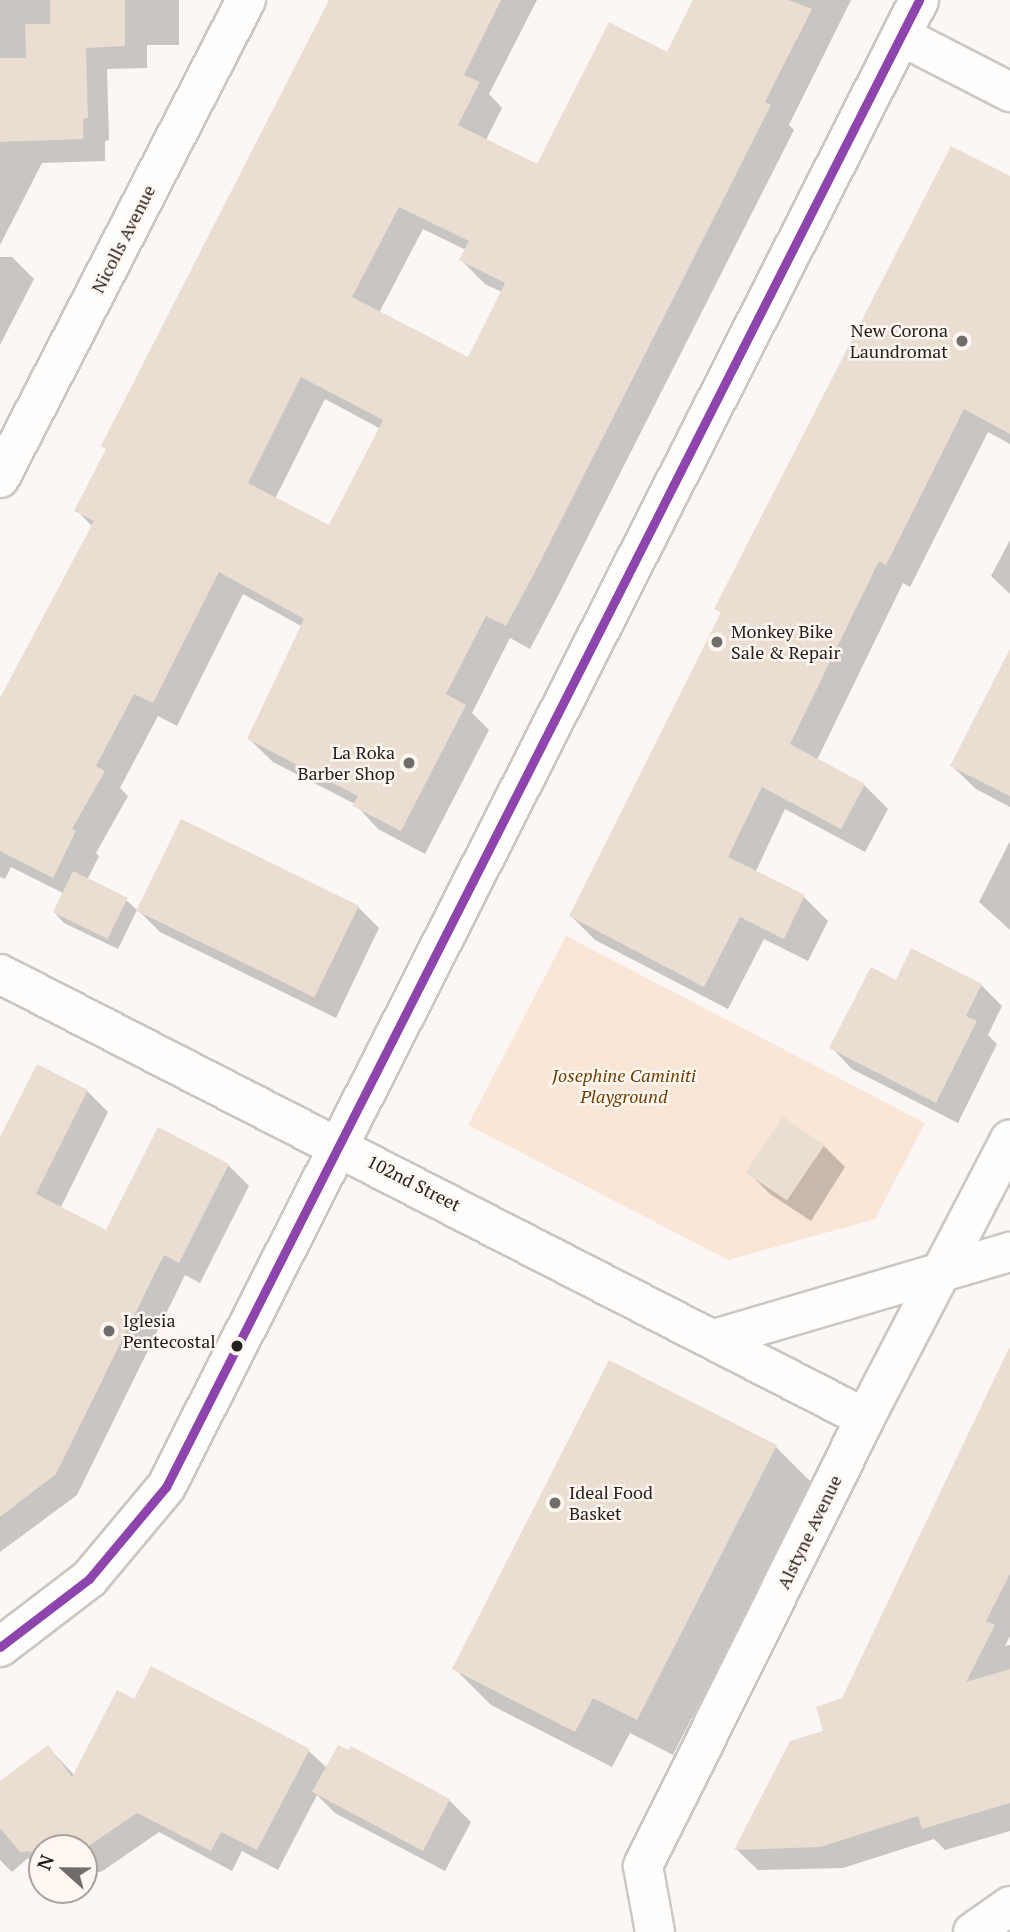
<!DOCTYPE html>
<style>
body{margin:0}
#map{position:relative;width:1010px;height:1932px;overflow:hidden;background:#fcf7f4;font-family:"PT Serif",serif}
div>[style]{position:absolute}
.green>*{inset:0;background:#fae6d6}
.shadow>*{inset:0;background:#0003}
.building>*{inset:0;background:#eaddd2;transform-origin:0 0}
.roads{filter:drop-shadow(2px 0 #cac7c4) drop-shadow(-2px 0 #cac7c4) drop-shadow(0 2px #cac7c4) drop-shadow(0 -2px #cac7c4)}
.street>*{height:38px;margin:-19px;padding:0 19px;transform-origin:19px;border-radius:19px;background:#fffefd}
.bus-1>*{height:9px;margin:-4.5px;padding:0 4.5px;transform-origin:4.5px;border-radius:4.5px;background:#8e44ad}
.dots>*{width:19px;height:19px;translate:-50% -50%;box-sizing:border-box;border:4px solid #fff7f0;border-radius:50%}
span{translate:-50% -50%;white-space:nowrap;text-align:center;line-height:1.15;-webkit-text-stroke:5px #fff7f0;paint-order:stroke}
.street-label{font-size:18px;color:#25211e}
.poi-label{font-size:18px;color:#25211e}
.right{translate:-100% -50%;text-align:right}
.left{translate:0 -50%;text-align:left}
.park-label{font-size:18px;color:#6f3d00;font-style:italic}
.north{position:absolute;left:28px;top:1834px;width:70px;height:70px;box-sizing:border-box;background:#fff7f0;border:2px solid #a8a19c;border-radius:50%;rotate:291deg;font-size:19px;font-weight:700;line-height:28px;text-align:center;color:#25211e}
.north::after{content:'';display:block;margin:auto;width:24px;height:32px;background:#706c69;clip-path:polygon(50% 0,100% 100%,50% 72%,0 100%)}
</style>
<div id="map">
<div class="green">
<div style="clip-path:polygon(566px 936px,925px 1123px,875px 1219px,728px 1260px,468px 1125px)"></div>
</div>
<div class="shadow">
<div style="clip-path:polygon(0 0,179px 0,179px 45px,147px 45px,147px 68px,107px 69px,109px 140px,105px 141px,105px 161px,42px 163px,0 245px)"></div>
<div style="clip-path:polygon(evenodd,332px 0,537px 0,489px 94px,502px 108px,486px 140px,538px 167px,668px 54px,695px 0,851px 0,789px 125px,794px 130px,560px 592px,530px 649px,510px 638px,472px 713px,489px 730px,425px 854px,378px 829px,355px 804px,273px 762px,249px 739px,303px 627px,243px 594px,177px 726px,158px 716px,120px 788px,128px 796px,96px 853px,99px 856px,87px 880px,126px 900px,137px 910px,118px 949px,64px 923px,54px 912px,63px 893px,11px 867px,5px 879px,0 877px,0 707px,93px 527px,77px 511px,332px 0,423px 229px,466px 250px,461px 260px,485px 284px,502px 292px,469px 359px,379px 313px,423px 229px,332px 0,325px 399px,381px 429px,330px 527px,275px 499px,325px 399px)"></div>
<div style="clip-path:polygon(1010px 177px,1010px 444px,988px 432px,910px 587px,903px 583px,817px 760px,864px 785px,888px 809px,865px 852px,785px 809px,755px 873px,804px 897px,828px 921px,808px 961px,764px 939px,728px 1009px,595px 940px,571px 916px,722px 614px,716px 608px)"></div>
<div style="clip-path:polygon(0 257px,12px 257px,34px 279px,0 345px)"></div>
<div style="clip-path:polygon(1010px 540px,1010px 594px,991px 576px)"></div>
<div style="clip-path:polygon(1010px 650px,1010px 807px,976px 789px,952px 766px)"></div>
<div style="clip-path:polygon(1010px 841px,1010px 930px,979px 902px)"></div>
<div style="clip-path:polygon(358px 907px,379px 928px,336px 1018px,160px 932px,139px 911px)"></div>
<div style="clip-path:polygon(897px 982px,981px 985px,1002px 1006px,988px 1035px,997px 1044px,958px 1123px,852px 1069px,831px 1047px)"></div>
<div style="clip-path:polygon(87px 1091px,108px 1112px,60px 1209px,106px 1232px,228px 1165px,249px 1186px,200px 1283px,185px 1275px,77px 1495px,0 1552px,0 1141px)"></div>
<div style="clip-path:polygon(824px 1146px,845px 1167px,811px 1221px,770px 1194px,749px 1173px)"></div>
<div style="clip-path:polygon(1010px 1372px,1010px 1636px,1005px 1646px,1010px 1645px,1010px 1831px,945px 1850px,934px 1839px,843px 1868px,758px 1870px,736px 1849px,826px 1732px)"></div>
<div style="clip-path:polygon(776px 1447px,812px 1483px,673px 1755px,630px 1733px,612px 1767px,491px 1705px,454px 1668px)"></div>
<div style="clip-path:polygon(135px 1701px,309px 1751px,327px 1768px,449px 1800px,471px 1822px,445px 1871px,335px 1813px,317px 1795px,278px 1870px,242px 1851px,232px 1871px,159px 1832px,101px 1872px,84px 1872px,84px 1848px,42px 1848px,42px 1872px,28px 1858px,12px 1872px,0 1860px,0 1783px,48px 1747px,75px 1776px)"></div>
</div>
<div class="building">
<div style="clip-path:polygon(50px 0,125px 0,125px 46px,86px 48px,88px 118px,83px 119px,83px 139px,0 142px,0 58px,26px 58px,25px 24px,50px 24px)"></div>
<div style="clip-path:polygon(evenodd,329px 0,501px 0,464px 75px,480px 82px,458px 125px,537px 164px,609px 22px,667px 52px,693px 0,788px 0,812px 9px,765px 102px,771px 105px,537px 568px,506px 626px,486px 616px,446px 694px,466px 705px,401px 831px,352px 806px,358px 796px,247px 739px,304px 619px,219px 572px,153px 703px,134px 694px,96px 766px,105px 771px,72px 829px,76px 831px,53px 878px,0 851px,0 698px,94px 521px,74px 511px,106px 449px,101px 446px,329px 0,399px 207px,469px 241px,459px 260px,505px 283px,468px 357px,352px 297px,399px 207px,329px 0,301px 377px,383px 420px,329px 525px,248px 483px,301px 377px)"></div>
<div style="clip-path:polygon(951px 146px,1010px 176px,1010px 434px,964px 409px,886px 565px,879px 561px,790px 744px,865px 784px,841px 829px,762px 787px,728px 857px,805px 895px,784px 939px,740px 917px,704px 987px,569px 916px,721px 612px,714px 609px)"></div>
<div style="clip-path:polygon(1010px 649px,1010px 796px,950px 766px)"></div>
<div style="left:181px;top:819px;width:198px;height:102px;rotate:26deg"></div>
<div style="left:73px;top:871px;width:61px;height:46px;rotate:26deg"></div>
<div style="clip-path:polygon(911px 948px,982px 984px,966px 1016px,977px 1021px,936px 1103px,829px 1048px,871px 967px,896px 980px)"></div>
<div style="clip-path:polygon(37px 1064px,88px 1090px,36px 1194px,106px 1230px,158px 1127px,229px 1164px,179px 1263px,164px 1255px,56px 1474px,0 1517px,0 1137px)"></div>
<div style="left:783px;top:1117px;width:50px;height:67px;rotate:34deg"></div>
<div style="clip-path:polygon(1010px 1346px,1010px 1574px,986px 1621px,995px 1625px,966px 1682px,1010px 1669px,1010px 1803px,922px 1829px,918px 1816px,820px 1847px,734px 1850px,790px 1741px,823px 1731px,816px 1707px,842px 1698px)"></div>
<div style="clip-path:polygon(609px 1360px,777px 1445px,637px 1720px,593px 1698px,575px 1732px,452px 1669px)"></div>
<div style="clip-path:polygon(151px 1666px,310px 1749px,257px 1850px,221px 1832px,211px 1851px,137px 1813px,84px 1849px,20px 1852px,0 1828px,0 1781px,48px 1745px,72px 1777px,117px 1690px,134px 1699px)"></div>
<div style="clip-path:polygon(338px 1745px,349px 1750px,351px 1746px,450px 1799px,423px 1851px,312px 1792px)"></div>
</div>
<div class="roads">
<div class="street">
<div style="left:901px;top:36px;width:123px;rotate:27.2deg"></div>
<div style="left:0;top:478px;width:538px;rotate:-62.77deg"></div>
<div style="left:0;top:974px;width:972px;rotate:27.17deg"></div>
<div style="left:714px;top:1339px;width:309px;rotate:-16.4deg"></div>
<div style="left:0;top:1647px;width:112px;rotate:-37.4deg"></div>
<div style="left:89px;top:1579px;width:120px;rotate:-50.1deg"></div>
<div style="left:166px;top:1487px;width:1667px;rotate:-63.14deg"></div>
<div style="left:655px;top:1932px;width:67px;rotate:-100.3deg"></div>
<div style="left:643px;top:1866px;width:500px;rotate:-63.6deg"></div>
<div style="left:865px;top:1418px;width:314px;rotate:-62.5deg"></div>
<div style="left:973px;top:1932px;width:45px;rotate:-35.1deg"></div>
</div>
</div>
<div class="bus-1">
<div style="left:0;top:1647px;width:112px;rotate:-37.4deg"></div>
<div style="left:89px;top:1579px;width:120px;rotate:-50.1deg"></div>
<div style="left:166px;top:1487px;width:1667px;rotate:-63.14deg"></div>
</div>
<div class="dots">
<div style="left:962px;top:341px;background:#706c69"></div>
<div style="left:717px;top:642px;background:#706c69"></div>
<div style="left:409px;top:763px;background:#706c69"></div>
<div style="left:109px;top:1331px;background:#706c69"></div>
<div style="left:237px;top:1346px;background:#25211e"></div>
<div style="left:555px;top:1503px;background:#706c69"></div>
</div>
<div class="street-label">
<span style="left:123px;top:239px;rotate:-63deg">Nicolls Avenue</span>
<span style="left:414px;top:1183px;rotate:27deg">102nd Street</span>
<span style="left:809px;top:1532px;rotate:-64deg">Alstyne Avenue</span>
</div>
<div class="poi-label">
<span class="right" style="left:948px;top:341px">New Corona<br>Laundromat</span>
<span class="left" style="left:731px;top:642px">Monkey Bike<br>Sale &amp; Repair</span>
<span class="right" style="left:395px;top:763px">La Roka<br>Barber Shop</span>
<span class="left" style="left:123px;top:1331px">Iglesia<br>Pentecostal</span>
<span class="left" style="left:569px;top:1503px">Ideal Food<br>Basket</span>
</div>
<div class="park-label">
<span style="left:624px;top:1086px">Josephine Caminiti<br>Playground</span>
</div>
<div class="north">N</div>
</div>
